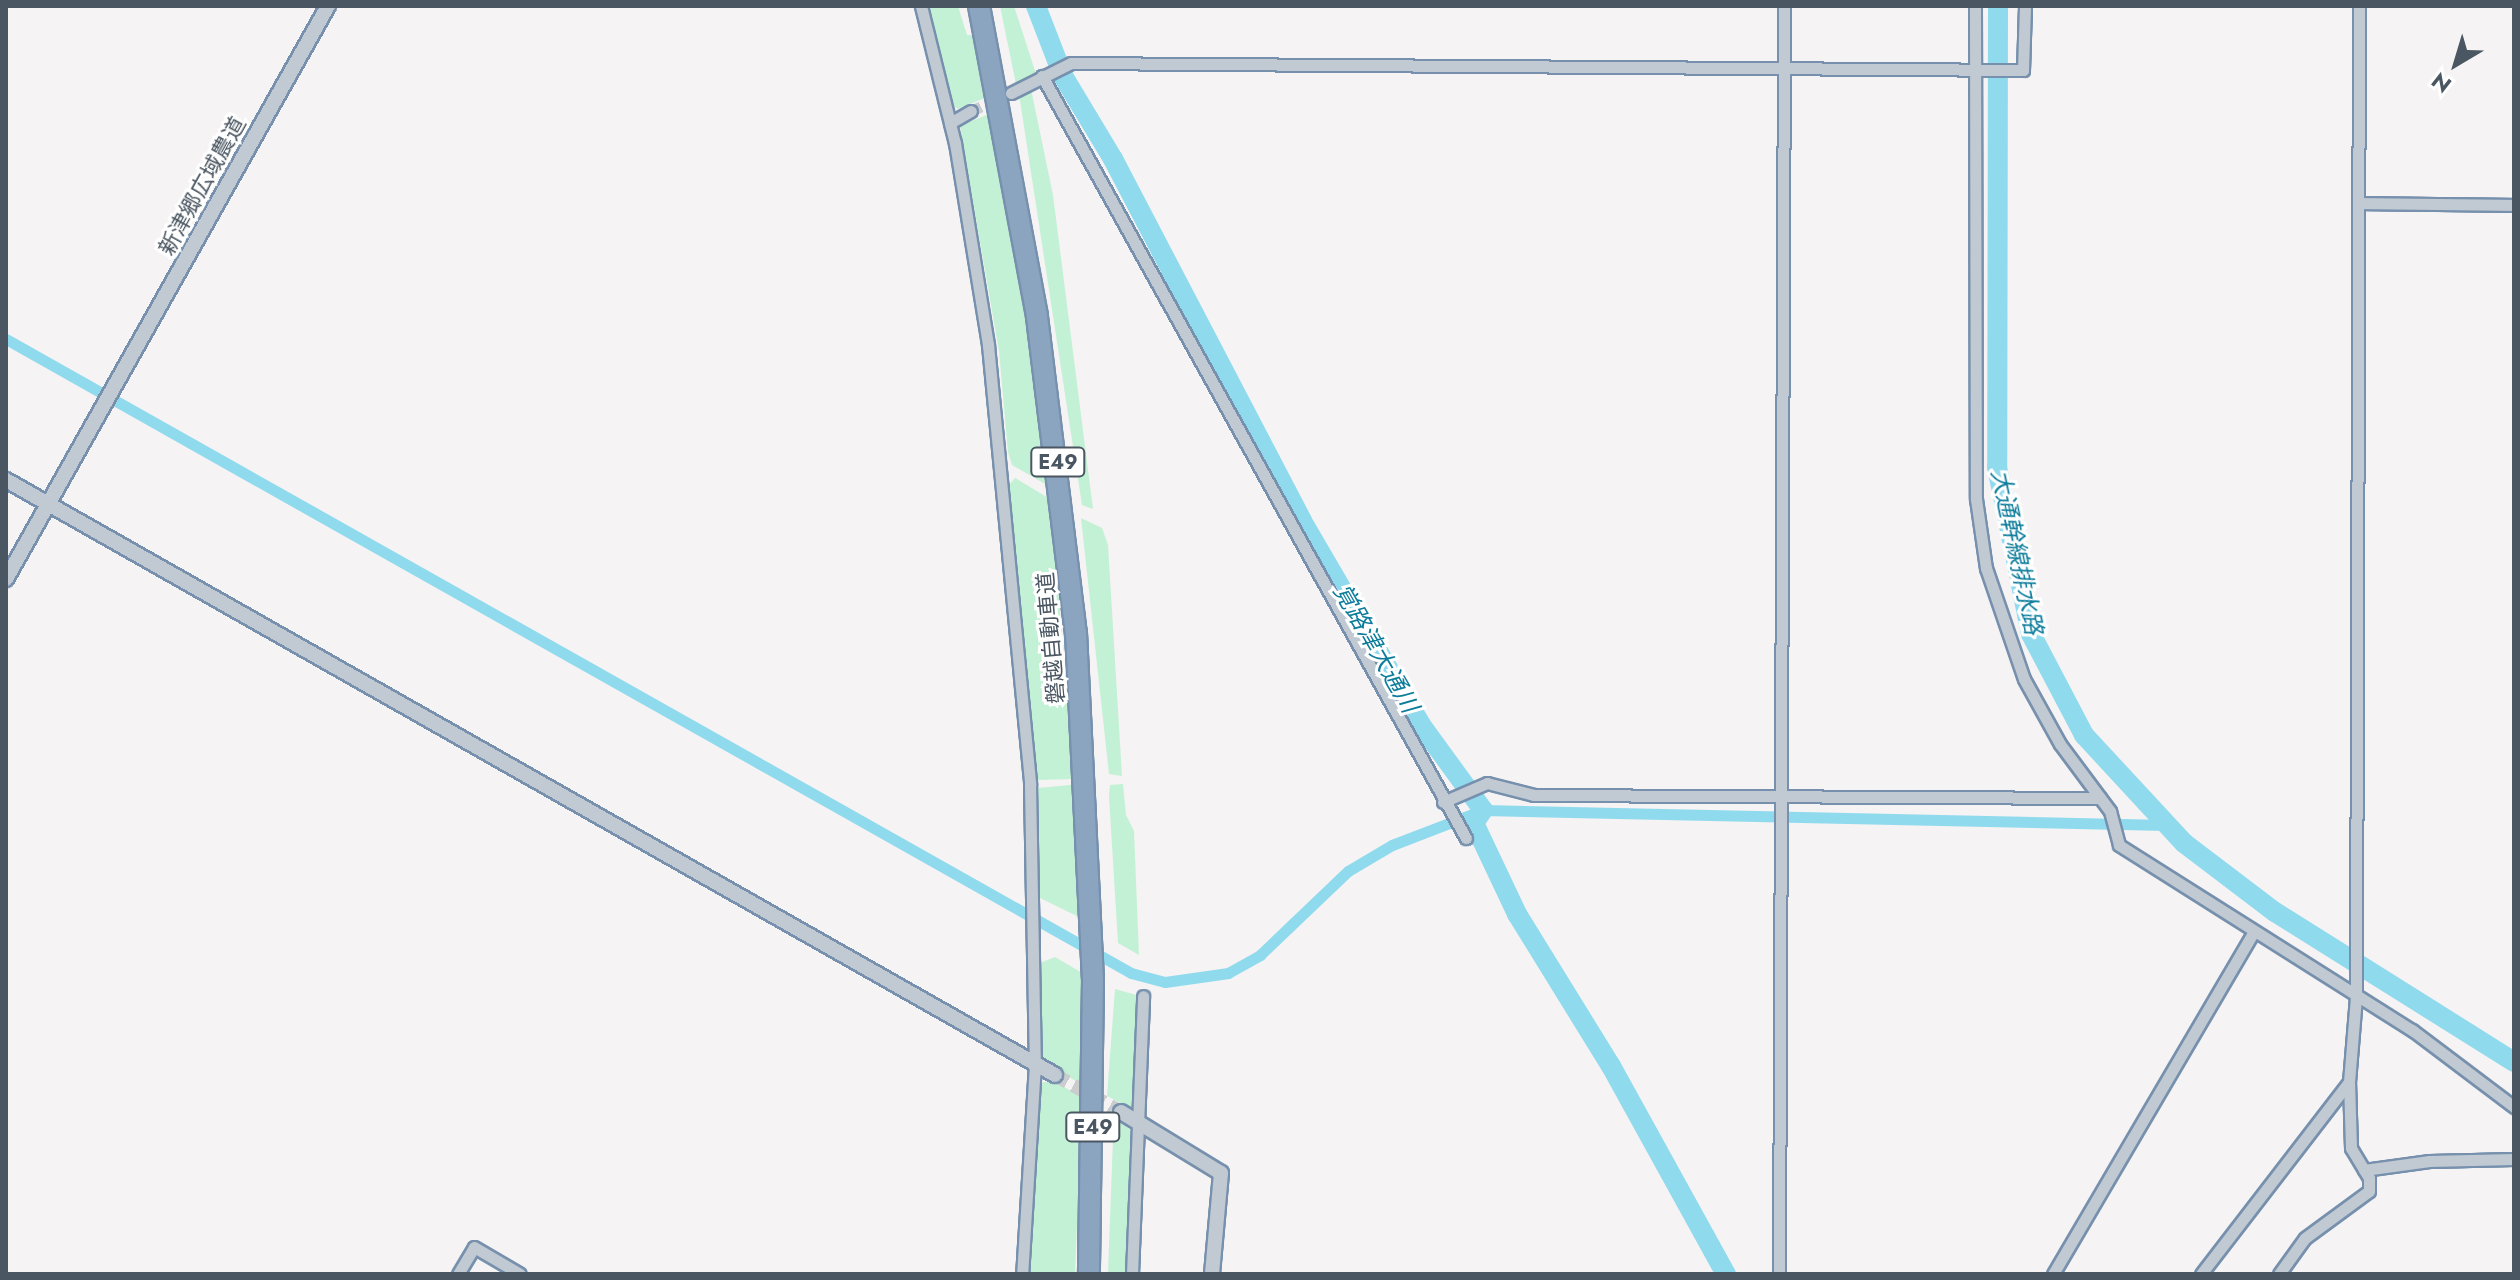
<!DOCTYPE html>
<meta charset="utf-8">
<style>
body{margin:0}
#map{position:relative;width:2520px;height:1280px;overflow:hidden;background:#f5f3f3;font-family:Jost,"Noto Sans JP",sans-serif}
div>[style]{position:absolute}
.green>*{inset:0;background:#c3f1d5}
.canal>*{height:11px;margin:-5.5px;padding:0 5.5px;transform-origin:5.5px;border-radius:5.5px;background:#90daee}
.river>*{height:20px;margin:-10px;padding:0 10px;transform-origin:10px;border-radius:10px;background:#90daee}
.minor-tunnel>*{height:11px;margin-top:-5.5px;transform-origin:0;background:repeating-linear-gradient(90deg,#caccce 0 11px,transparent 0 16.5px)}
.tertiary-tunnel>*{height:14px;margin-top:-7px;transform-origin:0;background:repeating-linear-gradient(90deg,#caccce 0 14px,transparent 0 21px)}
.roads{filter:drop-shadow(2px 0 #7690ad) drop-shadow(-2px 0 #7690ad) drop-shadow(0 2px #7690ad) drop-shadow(0 -2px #7690ad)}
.minor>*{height:11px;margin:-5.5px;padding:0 5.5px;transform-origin:5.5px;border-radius:5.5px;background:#c1cad2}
.tertiary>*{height:14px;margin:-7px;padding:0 7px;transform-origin:7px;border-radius:7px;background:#c1cad2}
.motorway>*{height:20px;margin:-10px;padding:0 10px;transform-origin:10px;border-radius:10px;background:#8ba5c1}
span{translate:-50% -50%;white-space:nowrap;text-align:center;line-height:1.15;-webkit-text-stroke:6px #fff;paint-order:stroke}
.shield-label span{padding:2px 6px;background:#fff;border:2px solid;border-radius:6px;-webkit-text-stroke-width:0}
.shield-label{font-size:20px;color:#4a5661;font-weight:700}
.street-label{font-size:22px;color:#4a5661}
.water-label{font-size:24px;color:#0c7c9b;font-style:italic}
.frame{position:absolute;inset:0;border:8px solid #4a5661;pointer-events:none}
.north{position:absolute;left:2416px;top:24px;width:80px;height:80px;-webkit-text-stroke:6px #fff;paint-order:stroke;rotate:218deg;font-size:22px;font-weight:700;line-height:32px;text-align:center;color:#4a5661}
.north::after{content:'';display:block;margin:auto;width:28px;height:36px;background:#4a5661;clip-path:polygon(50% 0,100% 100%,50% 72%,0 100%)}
</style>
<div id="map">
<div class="green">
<div style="clip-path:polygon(927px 6px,958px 6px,967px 35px,978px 35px,992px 95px,958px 109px,952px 105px)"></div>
<div style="clip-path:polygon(1000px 6px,1014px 6px,1036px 74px,1016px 84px)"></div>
<div style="clip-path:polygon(1031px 89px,1053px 195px,1093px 509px,1082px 505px,1019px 94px)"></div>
<div style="clip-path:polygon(996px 111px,1014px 219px,1052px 488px,1012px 465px,1008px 452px,999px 351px,960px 126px)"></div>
<div style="clip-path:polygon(1015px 478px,1050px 499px,1075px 779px,1035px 780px,1009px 485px)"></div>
<div style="clip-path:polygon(1081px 518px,1102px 528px,1108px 545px,1122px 776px,1109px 774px)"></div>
<div style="clip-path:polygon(1080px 784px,1085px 920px,1040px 898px,1038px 788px)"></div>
<div style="clip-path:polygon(1123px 784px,1126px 815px,1134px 831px,1139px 955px,1118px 943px,1109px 796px,1110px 785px)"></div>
<div style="clip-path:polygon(1055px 957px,1084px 974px,1082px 1085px,1039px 1058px,1040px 963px)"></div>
<div style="clip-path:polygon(1115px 989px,1140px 996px,1136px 1111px,1107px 1096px)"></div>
<div style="clip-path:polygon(1043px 1082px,1055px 1082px,1082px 1097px,1075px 1274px,1027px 1274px,1038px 1089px)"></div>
<div style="clip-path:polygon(1105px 1112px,1132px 1131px,1129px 1274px,1108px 1274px,1113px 1139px)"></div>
</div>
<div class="canal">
<div style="left:6px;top:339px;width:1291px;rotate:29.4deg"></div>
<div style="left:1131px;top:973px;width:35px;rotate:15deg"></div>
<div style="left:1165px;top:982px;width:64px;rotate:-8.1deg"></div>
<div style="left:1228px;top:973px;width:37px;rotate:-29deg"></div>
<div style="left:1260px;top:955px;width:122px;rotate:-43.7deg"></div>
<div style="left:1348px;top:871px;width:51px;rotate:-30.6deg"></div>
<div style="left:1392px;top:845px;width:97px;rotate:-21deg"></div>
<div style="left:1483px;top:810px;width:683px;rotate:1.26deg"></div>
</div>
<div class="river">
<div style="left:1036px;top:6px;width:75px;rotate:68.9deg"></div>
<div style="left:1063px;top:76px;width:97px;rotate:58.9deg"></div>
<div style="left:1113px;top:159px;width:408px;rotate:62.4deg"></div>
<div style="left:1302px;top:521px;width:236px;rotate:59.7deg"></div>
<div style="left:1421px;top:725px;width:105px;rotate:53.9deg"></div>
<div style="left:1483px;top:810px;width:16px;rotate:125deg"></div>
<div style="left:1474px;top:823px;width:101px;rotate:64.7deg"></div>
<div style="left:1517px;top:914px;width:179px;rotate:58.3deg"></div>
<div style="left:1611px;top:1066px;width:238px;rotate:61.1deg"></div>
<div style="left:1998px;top:6px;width:461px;rotate:90.1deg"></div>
<div style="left:1997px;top:467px;width:170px;rotate:78.5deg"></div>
<div style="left:2031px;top:634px;width:114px;rotate:62.3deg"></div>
<div style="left:2084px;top:735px;width:147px;rotate:47.2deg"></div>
<div style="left:2184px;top:843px;width:114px;rotate:37.2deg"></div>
<div style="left:2275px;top:912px;width:282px;rotate:32.1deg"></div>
</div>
<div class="minor-tunnel">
<div style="left:971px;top:111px;width:32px;rotate:-24deg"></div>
</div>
<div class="tertiary-tunnel">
<div style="left:1055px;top:1075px;width:76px;rotate:29.3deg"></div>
</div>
<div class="roads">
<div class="minor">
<div style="left:921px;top:6px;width:141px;rotate:76.1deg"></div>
<div style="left:955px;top:143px;width:205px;rotate:80.7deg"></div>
<div style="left:988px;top:345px;width:441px;rotate:84.5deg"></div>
<div style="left:1030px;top:784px;width:280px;rotate:89deg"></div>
<div style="left:1035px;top:1064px;width:210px;rotate:93.5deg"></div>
<div style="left:1975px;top:6px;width:493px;rotate:89.9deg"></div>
<div style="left:1976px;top:499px;width:70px;rotate:81.8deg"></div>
<div style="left:1986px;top:568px;width:117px;rotate:71.1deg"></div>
<div style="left:2024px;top:679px;width:74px;rotate:61deg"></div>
<div style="left:2060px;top:744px;width:84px;rotate:53.3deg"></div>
<div style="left:2110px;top:811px;width:35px;rotate:75deg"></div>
<div style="left:2119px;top:845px;width:347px;rotate:32.3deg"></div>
<div style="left:2412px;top:1030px;width:128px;rotate:37deg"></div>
<div style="left:1042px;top:76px;width:872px;rotate:60.91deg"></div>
<div style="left:1011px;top:93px;width:67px;rotate:-26.6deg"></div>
<div style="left:1071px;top:63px;width:952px;rotate:0.42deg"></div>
<div style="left:2023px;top:70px;width:64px;rotate:-88.2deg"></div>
<div style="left:950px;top:123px;width:24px;rotate:-30deg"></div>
<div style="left:2359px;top:203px;width:155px;rotate:0.7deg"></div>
<div style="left:1443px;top:802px;width:48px;rotate:-23.4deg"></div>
<div style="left:1487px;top:783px;width:49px;rotate:14.3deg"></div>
<div style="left:1534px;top:795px;width:566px;rotate:0.3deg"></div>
<div style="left:2364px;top:1170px;width:66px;rotate:-7.9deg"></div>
<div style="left:2429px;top:1161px;width:85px;rotate:-1.3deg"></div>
<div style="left:458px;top:1274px;width:31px;rotate:-59deg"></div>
<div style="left:474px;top:1247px;width:53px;rotate:30.4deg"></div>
<div style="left:1132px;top:1274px;width:278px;rotate:-87.7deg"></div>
<div style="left:1779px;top:1274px;width:1268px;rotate:-89.77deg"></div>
<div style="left:2053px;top:1274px;width:397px;rotate:-59.6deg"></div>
<div style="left:2201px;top:1274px;width:241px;rotate:-52.4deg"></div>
<div style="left:2279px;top:1274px;width:44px;rotate:-54.2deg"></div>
<div style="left:2305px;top:1238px;width:79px;rotate:-36.3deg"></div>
<div style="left:2369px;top:1191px;width:13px;rotate:-90deg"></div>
<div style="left:2369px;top:1178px;width:35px;rotate:-121deg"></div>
<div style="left:2351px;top:1148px;width:66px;rotate:-91.7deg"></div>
<div style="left:2349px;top:1082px;width:86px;rotate:-85.3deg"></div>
<div style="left:2356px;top:996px;width:990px;rotate:-89.83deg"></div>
</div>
<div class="tertiary">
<div style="left:6px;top:480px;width:1206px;rotate:29.56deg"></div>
<div style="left:6px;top:579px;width:657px;rotate:-60.67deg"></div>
<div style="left:1121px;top:1112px;width:117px;rotate:31.4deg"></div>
<div style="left:1221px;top:1173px;width:101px;rotate:95.1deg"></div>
</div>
<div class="motorway">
<div style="left:979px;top:6px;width:316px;rotate:79.4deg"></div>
<div style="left:1037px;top:317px;width:318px;rotate:83deg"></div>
<div style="left:1076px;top:633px;width:347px;rotate:87.2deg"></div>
<div style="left:1093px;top:980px;width:294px;rotate:90.8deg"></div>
</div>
</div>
<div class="shield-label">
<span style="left:1058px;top:462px">E49</span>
<span style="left:1093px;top:1127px">E49</span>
</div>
<div class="street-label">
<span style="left:202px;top:186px;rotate:-61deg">新津郷広域農道</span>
<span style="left:1051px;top:638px;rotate:-95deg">磐越自動車道</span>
</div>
<div class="water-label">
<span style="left:2017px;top:552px;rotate:78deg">大通幹線排水路</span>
<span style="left:1376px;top:648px;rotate:60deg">覚路津大通川</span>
</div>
<div class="frame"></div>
<div class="north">N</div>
</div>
